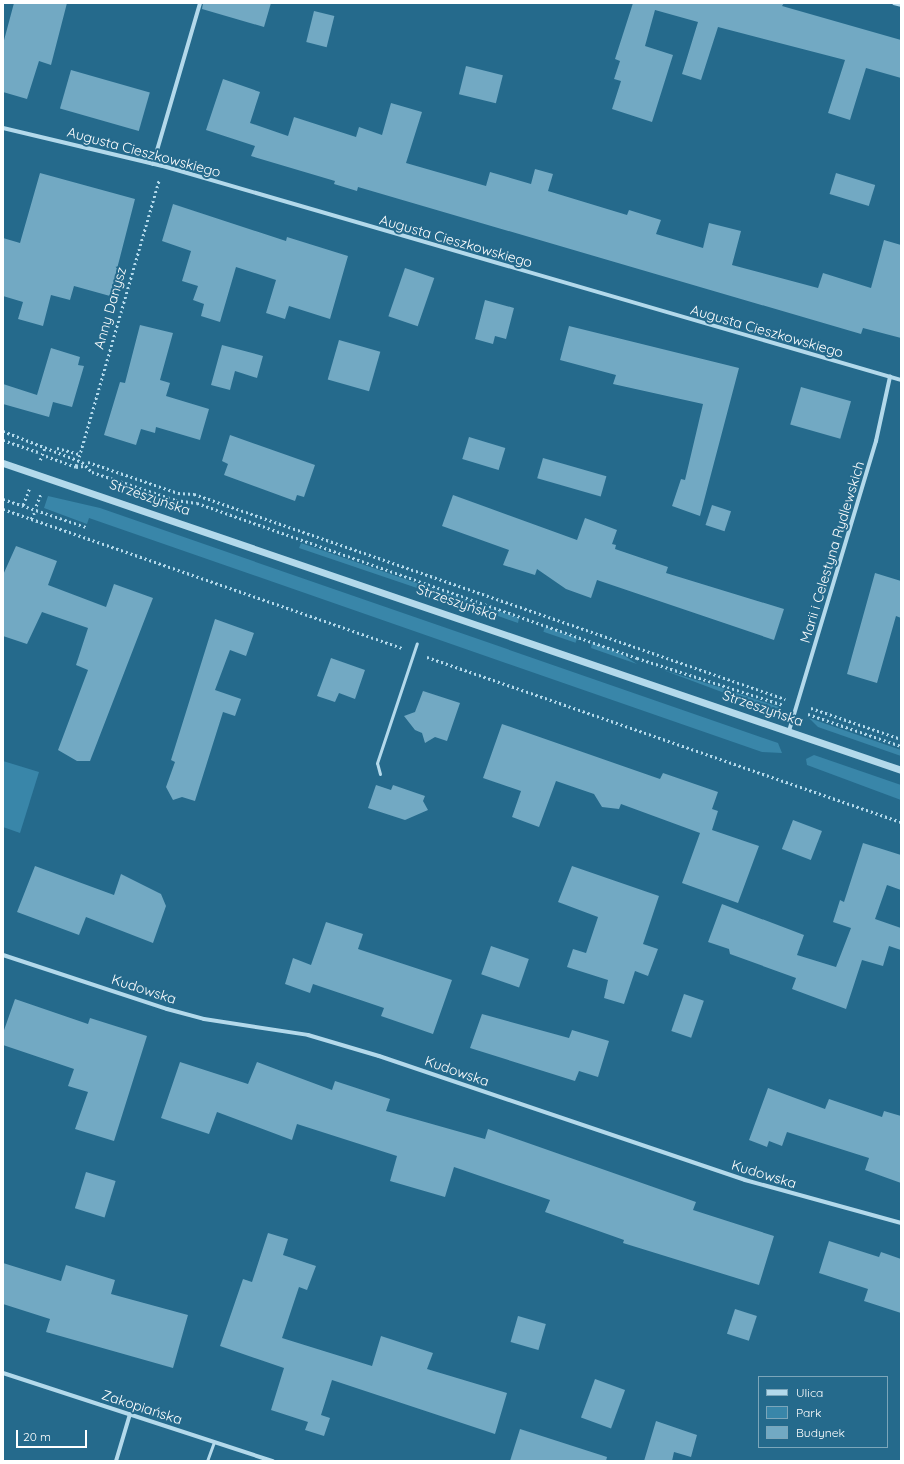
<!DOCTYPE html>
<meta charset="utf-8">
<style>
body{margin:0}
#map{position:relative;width:904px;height:1464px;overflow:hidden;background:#256a8c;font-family:Quicksand,sans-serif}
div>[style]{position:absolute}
.green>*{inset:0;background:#3986a9;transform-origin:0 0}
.building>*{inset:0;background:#72a9c3;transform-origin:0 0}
.path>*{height:2.5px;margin-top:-1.25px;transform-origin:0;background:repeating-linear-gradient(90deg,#b3d9eb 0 2px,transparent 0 5px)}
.service>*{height:3px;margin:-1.5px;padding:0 1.5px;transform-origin:1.5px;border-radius:1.5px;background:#b3d9eb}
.minor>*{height:4px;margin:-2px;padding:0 2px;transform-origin:2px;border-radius:2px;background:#b3d9eb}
.tertiary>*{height:7px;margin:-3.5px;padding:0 3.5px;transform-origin:3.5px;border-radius:3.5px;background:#b3d9eb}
span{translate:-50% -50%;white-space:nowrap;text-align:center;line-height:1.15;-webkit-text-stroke:4px #256a8c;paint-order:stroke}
.street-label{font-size:14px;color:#fff}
.frame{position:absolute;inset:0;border:4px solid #fff;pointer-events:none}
.legend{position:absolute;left:758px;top:1376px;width:130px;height:72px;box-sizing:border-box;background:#256a8c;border:1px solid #7ca6ba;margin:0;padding:5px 7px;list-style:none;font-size:12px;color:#fff}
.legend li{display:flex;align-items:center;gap:8px;height:20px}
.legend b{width:20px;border:1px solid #7ca6ba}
.scale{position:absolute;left:16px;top:1430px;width:71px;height:18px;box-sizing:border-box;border:2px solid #fff;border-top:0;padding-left:5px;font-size:12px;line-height:14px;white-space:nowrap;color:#fff;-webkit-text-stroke:3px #256a8c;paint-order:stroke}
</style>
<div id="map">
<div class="green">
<div style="clip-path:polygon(48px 496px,100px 508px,778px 743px,782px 753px,762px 752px,89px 518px,87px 524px,44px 508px)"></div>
<div style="clip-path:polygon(301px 543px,474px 603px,473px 607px,299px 548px)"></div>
<div style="clip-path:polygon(489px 608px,519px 618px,518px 623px,487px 612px)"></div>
<div style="left:545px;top:627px;width:34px;height:5px;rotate:19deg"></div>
<div style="clip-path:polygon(592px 643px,620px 653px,637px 664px,591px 648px)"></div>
<div style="clip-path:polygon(663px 670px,719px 687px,782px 708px,770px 710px)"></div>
<div style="clip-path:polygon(809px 718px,901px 750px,901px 756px,818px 727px)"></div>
<div style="clip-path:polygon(814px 755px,901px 785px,901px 800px,807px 765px,806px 759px)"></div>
<div style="clip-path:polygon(3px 761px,39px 772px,20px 833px,3px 827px)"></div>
</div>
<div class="building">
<div style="clip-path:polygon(14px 3px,67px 3px,51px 65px,39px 61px,27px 99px,3px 92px,3px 44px)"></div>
<div style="clip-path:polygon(203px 3px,271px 3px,264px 27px,202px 9px)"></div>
<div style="clip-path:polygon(633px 3px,784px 3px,782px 6px,901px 40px,901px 78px,866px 68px,850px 120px,828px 113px,845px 60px,718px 27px,701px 80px,682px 74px,698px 22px,655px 10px,645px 46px,673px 55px,652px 122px,612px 109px,621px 81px,614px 79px,620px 61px,615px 59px)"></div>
<div style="left:314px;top:11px;width:21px;height:32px;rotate:14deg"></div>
<div style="left:466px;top:66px;width:38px;height:29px;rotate:14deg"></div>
<div style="left:71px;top:70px;width:82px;height:40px;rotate:16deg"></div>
<div style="clip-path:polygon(223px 79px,260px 92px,250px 123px,288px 136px,294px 117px,356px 137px,359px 127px,382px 135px,391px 103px,422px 112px,406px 163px,486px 186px,490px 172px,531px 184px,535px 169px,553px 174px,548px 191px,627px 215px,629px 210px,661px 220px,656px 234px,703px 248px,709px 223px,741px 231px,732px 265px,818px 288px,823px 273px,871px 288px,884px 240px,901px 245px,901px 338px,863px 328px,861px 334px,358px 187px,357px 191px,334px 184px,335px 181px,251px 156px,255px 146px,206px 130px)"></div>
<div style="clip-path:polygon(40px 173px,135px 199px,110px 296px,74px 286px,70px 300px,51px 295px,43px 326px,18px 319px,23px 302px,3px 296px,3px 238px,20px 243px)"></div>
<div style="left:836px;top:173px;width:41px;height:22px;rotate:17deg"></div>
<div style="clip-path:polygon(173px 204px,286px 241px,287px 237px,348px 256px,330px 319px,289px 306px,285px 319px,266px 313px,276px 280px,236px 267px,220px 322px,201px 316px,204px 304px,193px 300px,198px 286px,182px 281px,191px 251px,162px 241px)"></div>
<div style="left:405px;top:268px;width:31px;height:51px;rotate:19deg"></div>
<div style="clip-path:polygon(485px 300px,514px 308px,506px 339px,495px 336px,493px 344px,475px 339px)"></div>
<div style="clip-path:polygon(140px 325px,173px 333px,160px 380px,170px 383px,166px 396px,209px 409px,200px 440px,156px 427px,155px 433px,141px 429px,136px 445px,104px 435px,120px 382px,125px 383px)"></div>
<div style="clip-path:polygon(569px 326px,739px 368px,700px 516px,672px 506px,681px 479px,685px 480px,703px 404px,613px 384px,616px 375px,560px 360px)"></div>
<div style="left:339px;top:340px;width:43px;height:41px;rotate:16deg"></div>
<div style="clip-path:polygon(222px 345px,263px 356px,257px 378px,235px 371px,230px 390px,211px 385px)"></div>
<div style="clip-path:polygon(51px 348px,80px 357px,78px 365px,84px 366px,72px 407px,53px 402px,49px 417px,3px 404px,3px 384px,37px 395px)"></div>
<div style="left:801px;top:387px;width:52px;height:39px;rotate:16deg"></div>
<div style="clip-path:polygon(230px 435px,315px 465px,304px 497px,297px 495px,295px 501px,224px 475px,228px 464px,222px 461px)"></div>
<div style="left:469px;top:437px;width:38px;height:23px;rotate:17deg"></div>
<div style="left:543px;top:458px;width:66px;height:21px;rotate:16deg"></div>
<div style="clip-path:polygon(453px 495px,577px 540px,585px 518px,617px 530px,612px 544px,616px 545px,615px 549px,668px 567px,666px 573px,784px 609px,774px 640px,597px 580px,591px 598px,566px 589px,537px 569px,535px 575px,503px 565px,509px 550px,442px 526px)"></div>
<div style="left:712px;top:505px;width:20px;height:21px;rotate:18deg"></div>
<div style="clip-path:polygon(16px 546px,57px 561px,48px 585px,106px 607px,114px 584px,153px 598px,90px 761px,77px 761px,58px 750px,88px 670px,76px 665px,88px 628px,42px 612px,27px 644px,3px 636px,3px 575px)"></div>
<div style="clip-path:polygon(875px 573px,901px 581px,901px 618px,896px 616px,877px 683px,847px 674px)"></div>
<div style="clip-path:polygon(215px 619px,254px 633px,246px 656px,230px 650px,215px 690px,241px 699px,235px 716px,223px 712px,195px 801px,182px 797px,173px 800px,166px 787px,175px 762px,171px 760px)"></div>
<div style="clip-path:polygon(331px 658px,365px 670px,355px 699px,339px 693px,335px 702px,317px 696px)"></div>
<div style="clip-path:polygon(423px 691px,460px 703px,447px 741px,435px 737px,425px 743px,422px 733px,415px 730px,404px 716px,415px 712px)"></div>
<div style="clip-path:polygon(502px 724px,660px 779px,663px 773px,718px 792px,712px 809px,718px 811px,712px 830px,759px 846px,738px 903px,682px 883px,700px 833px,621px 804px,619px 809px,602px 807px,594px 794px,556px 781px,539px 827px,512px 817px,521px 791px,483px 778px)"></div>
<div style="clip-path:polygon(376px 785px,391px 790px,393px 785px,425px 796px,423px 801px,428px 810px,405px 820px,368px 808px)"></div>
<div style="left:793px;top:820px;width:31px;height:31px;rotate:21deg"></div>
<div style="clip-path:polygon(863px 843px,901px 855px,901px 890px,887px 885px,875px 919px,901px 928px,901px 950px,889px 946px,883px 966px,862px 960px,846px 1009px,792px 989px,796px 978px,730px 954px,729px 949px,708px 942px,722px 904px,804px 935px,797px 955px,836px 967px,851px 928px,833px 922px,840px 900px,844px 902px)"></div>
<div style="clip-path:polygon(35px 866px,114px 895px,121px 874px,161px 894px,166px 906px,153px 943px,86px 917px,79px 935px,17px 912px)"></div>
<div style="clip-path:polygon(572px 866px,659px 896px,643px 944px,658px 949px,648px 976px,635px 971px,624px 1004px,604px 998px,608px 980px,567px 967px,573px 949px,586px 953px,598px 917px,558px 902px)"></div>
<div style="clip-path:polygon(326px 922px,363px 934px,358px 949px,452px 980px,433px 1034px,381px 1016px,384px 1008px,313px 984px,310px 993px,285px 984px,293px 958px,311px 965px)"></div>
<div style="left:491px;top:946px;width:40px;height:30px;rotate:19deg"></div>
<div style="left:684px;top:994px;width:21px;height:39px;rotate:19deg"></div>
<div style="clip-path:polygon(15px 999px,88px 1024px,90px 1018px,147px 1036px,114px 1141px,75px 1129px,88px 1092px,68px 1086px,74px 1069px,3px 1045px,3px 1033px)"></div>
<div style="clip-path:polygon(482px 1014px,569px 1038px,572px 1030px,609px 1041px,598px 1077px,579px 1071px,575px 1081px,470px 1048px)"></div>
<div style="clip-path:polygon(180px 1062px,248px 1084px,257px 1062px,332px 1090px,335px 1081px,390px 1099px,386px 1111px,485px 1139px,488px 1129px,696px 1202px,693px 1210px,774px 1236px,759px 1285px,623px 1243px,624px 1240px,545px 1212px,550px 1200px,454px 1167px,445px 1197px,390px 1181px,397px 1156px,297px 1124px,292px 1140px,217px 1112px,209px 1134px,161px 1118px)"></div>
<div style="clip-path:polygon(768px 1088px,825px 1109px,829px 1099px,882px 1117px,884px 1111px,901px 1116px,901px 1183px,865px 1170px,869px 1158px,787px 1132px,782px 1146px,769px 1141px,767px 1147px,749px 1140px)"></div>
<div style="left:86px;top:1172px;width:31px;height:38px;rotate:17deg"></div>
<div style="clip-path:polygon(268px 1233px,288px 1239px,283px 1255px,316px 1266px,307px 1290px,299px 1287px,282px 1338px,372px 1366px,381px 1336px,433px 1353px,427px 1369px,507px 1393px,495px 1434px,332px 1380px,321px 1415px,330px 1418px,324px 1436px,305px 1430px,308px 1422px,271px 1410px,284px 1368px,220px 1346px,243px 1279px,252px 1282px)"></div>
<div style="clip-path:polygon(829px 1241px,879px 1257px,881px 1252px,901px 1259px,901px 1313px,864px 1301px,868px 1289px,819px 1273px)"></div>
<div style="clip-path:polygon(3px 1263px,61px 1281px,66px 1265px,115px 1280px,111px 1294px,188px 1315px,173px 1368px,46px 1332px,50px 1319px,3px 1304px)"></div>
<div style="left:735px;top:1309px;width:23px;height:26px;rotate:18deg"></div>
<div style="left:518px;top:1316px;width:29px;height:27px;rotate:16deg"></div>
<div style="left:595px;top:1379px;width:32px;height:41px;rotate:20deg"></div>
<div style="clip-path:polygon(656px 1421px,697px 1435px,691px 1457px,674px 1452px,672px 1461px,644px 1461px)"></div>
<div style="clip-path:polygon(520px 1429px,607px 1457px,606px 1461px,510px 1461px)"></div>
</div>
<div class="path">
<div style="left:3px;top:431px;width:85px;rotate:21.4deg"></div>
<div style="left:82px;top:462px;width:14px;rotate:45deg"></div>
<div style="left:92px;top:472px;width:89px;rotate:18.4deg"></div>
<div style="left:176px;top:500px;width:21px;rotate:8deg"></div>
<div style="left:197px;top:503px;width:467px;rotate:19.4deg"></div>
<div style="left:637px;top:658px;width:153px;rotate:17.8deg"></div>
<div style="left:3px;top:440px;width:37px;rotate:19deg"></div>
<div style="left:57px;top:448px;width:24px;rotate:15deg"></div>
<div style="left:46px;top:456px;width:32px;rotate:20deg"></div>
<div style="left:79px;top:457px;width:288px;rotate:-73.9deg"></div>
<div style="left:40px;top:460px;width:14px;rotate:-69deg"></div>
<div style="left:88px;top:462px;width:95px;rotate:19deg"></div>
<div style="left:178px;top:493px;width:16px;rotate:4deg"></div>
<div style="left:194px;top:494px;width:626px;rotate:19.13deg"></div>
<div style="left:77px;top:464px;width:3px;rotate:108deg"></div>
<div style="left:76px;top:467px;width:7px;rotate:-8deg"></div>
<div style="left:3px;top:499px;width:88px;rotate:18.6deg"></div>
<div style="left:23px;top:505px;width:17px;rotate:-69deg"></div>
<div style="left:36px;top:506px;width:14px;rotate:-69deg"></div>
<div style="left:3px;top:509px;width:423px;rotate:19.2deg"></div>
<div style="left:31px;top:519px;width:7px;rotate:-63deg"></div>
<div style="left:427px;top:657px;width:502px;rotate:19.19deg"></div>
<div style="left:811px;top:708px;width:95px;rotate:19deg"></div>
<div style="left:808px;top:714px;width:98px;rotate:19deg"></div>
</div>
<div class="service">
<div style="left:380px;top:774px;width:11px;rotate:-105deg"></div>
<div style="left:377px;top:763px;width:126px;rotate:-71.6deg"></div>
<div style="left:207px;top:1461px;width:20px;rotate:-70deg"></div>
</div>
<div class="minor">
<div style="left:894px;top:3px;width:7px;rotate:16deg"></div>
<div style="left:3px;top:128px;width:164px;rotate:13.4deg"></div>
<div style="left:163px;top:166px;width:768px;rotate:16.17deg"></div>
<div style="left:153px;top:164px;width:168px;rotate:-73.7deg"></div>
<div style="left:789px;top:731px;width:303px;rotate:-73.3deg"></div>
<div style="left:876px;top:441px;width:66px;rotate:-77.7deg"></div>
<div style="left:3px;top:955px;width:173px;rotate:18.2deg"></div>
<div style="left:167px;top:1009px;width:38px;rotate:15deg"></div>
<div style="left:204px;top:1019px;width:105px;rotate:8.7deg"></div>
<div style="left:308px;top:1035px;width:74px;rotate:16.5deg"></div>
<div style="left:379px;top:1056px;width:386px;rotate:18.7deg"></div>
<div style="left:745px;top:1180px;width:162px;rotate:15.4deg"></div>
<div style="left:3px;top:1373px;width:284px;rotate:18.1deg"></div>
<div style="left:116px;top:1461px;width:49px;rotate:-73.4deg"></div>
</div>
<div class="tertiary">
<div style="left:3px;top:463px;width:949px;rotate:18.87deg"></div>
</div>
<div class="street-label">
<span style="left:144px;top:152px;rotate:15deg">Augusta Cieszkowskiego</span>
<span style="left:456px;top:241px;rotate:16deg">Augusta Cieszkowskiego</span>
<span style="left:110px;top:308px;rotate:-74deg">Anny Danysz</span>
<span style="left:767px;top:331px;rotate:16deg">Augusta Cieszkowskiego</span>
<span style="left:150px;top:497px;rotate:19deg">Strzeszyńska</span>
<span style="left:832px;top:552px;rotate:-73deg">Marii i Celestyna Rydlewskich</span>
<span style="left:457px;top:602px;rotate:19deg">Strzeszyńska</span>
<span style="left:763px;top:708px;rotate:19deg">Strzeszyńska</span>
<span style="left:144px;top:989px;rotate:18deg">Kudowska</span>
<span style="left:457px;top:1071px;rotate:19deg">Kudowska</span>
<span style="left:764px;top:1174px;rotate:17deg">Kudowska</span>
<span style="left:142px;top:1407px;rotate:18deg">Zakopiańska</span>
</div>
<div class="frame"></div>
<ul class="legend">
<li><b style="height:5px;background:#b3d9eb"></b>Ulica</li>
<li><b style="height:11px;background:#3986a9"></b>Park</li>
<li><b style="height:11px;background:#72a9c3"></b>Budynek</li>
</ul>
<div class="scale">20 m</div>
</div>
